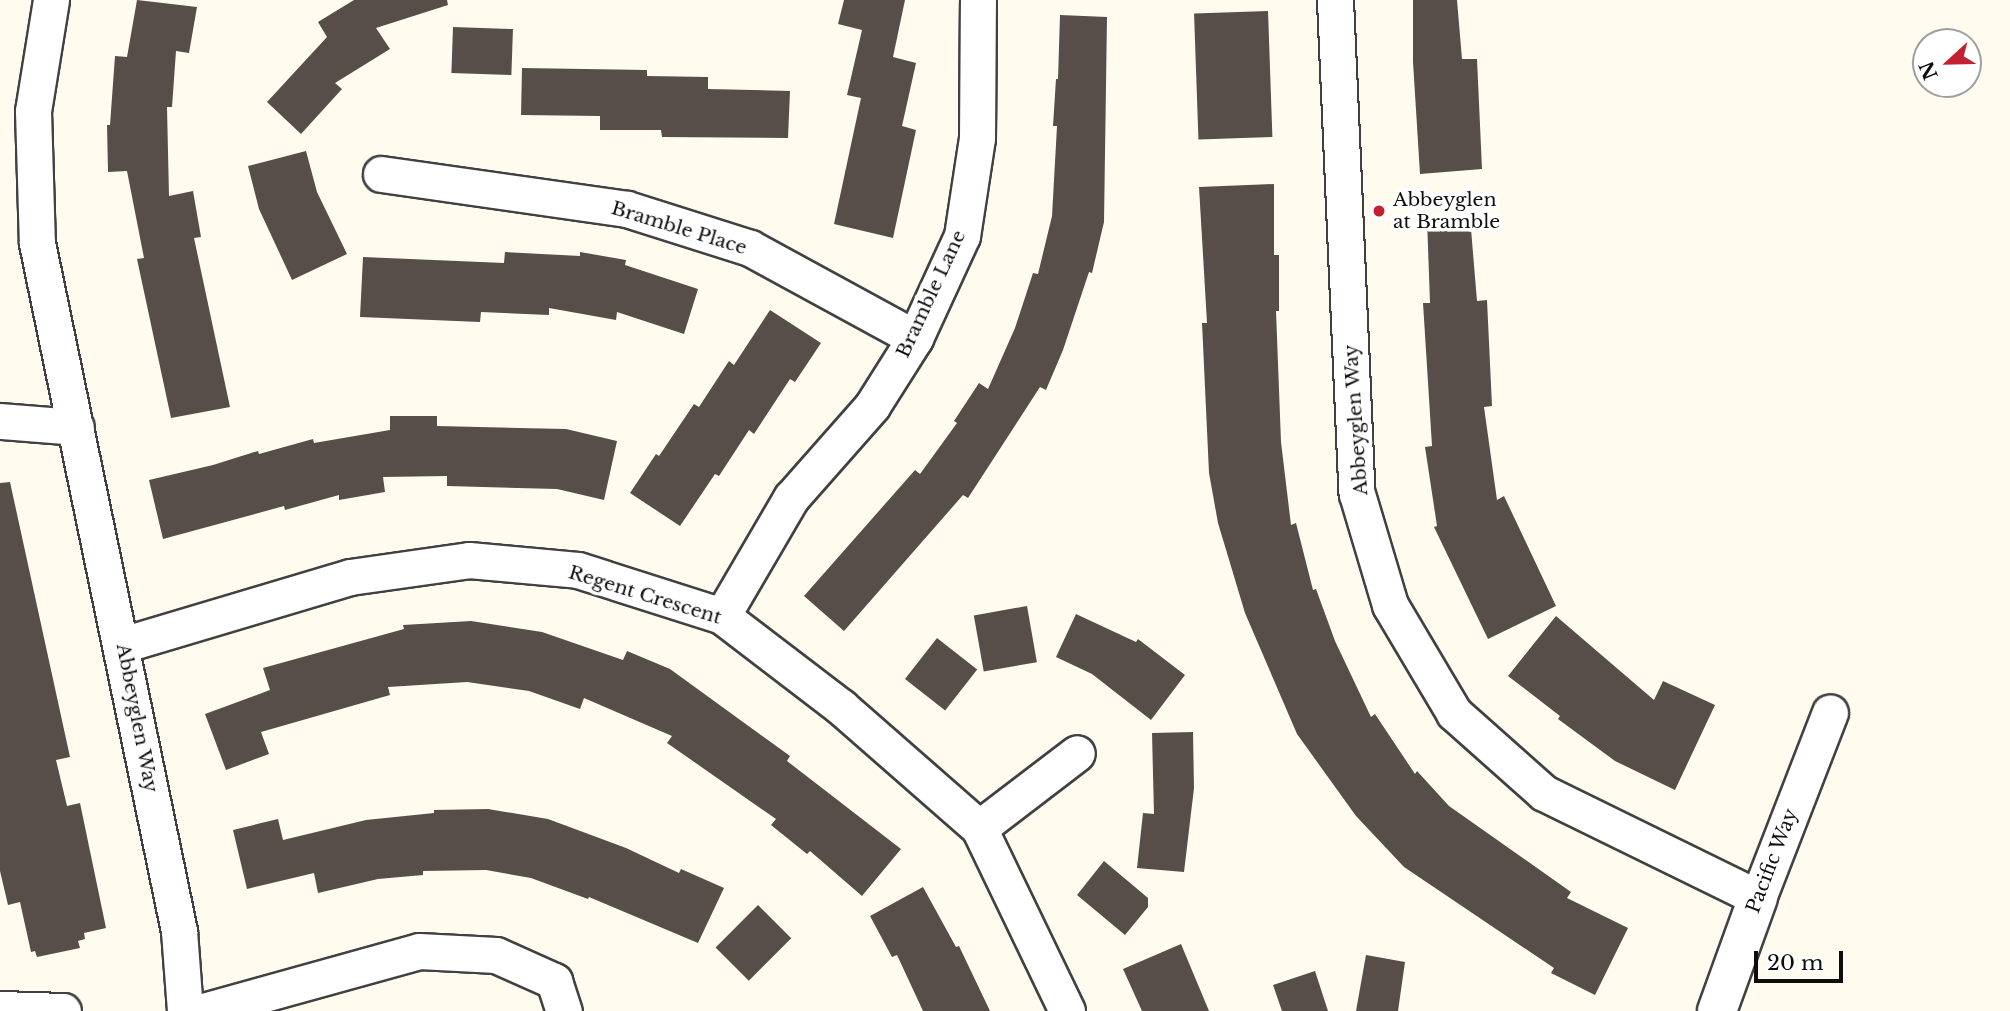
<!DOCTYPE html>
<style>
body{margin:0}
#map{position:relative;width:2010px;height:1011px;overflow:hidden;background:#fffbee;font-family:"Libre Baskerville",serif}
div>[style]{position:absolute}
.building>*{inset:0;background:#574e4a;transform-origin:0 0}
.roads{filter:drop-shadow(2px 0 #414141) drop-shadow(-2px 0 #414141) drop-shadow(0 2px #414141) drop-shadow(0 -2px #414141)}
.minor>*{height:35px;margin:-17.5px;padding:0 17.5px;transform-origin:17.5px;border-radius:17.5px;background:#fff}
.tertiary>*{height:38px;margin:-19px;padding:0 19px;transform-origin:19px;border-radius:19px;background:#fff}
.dots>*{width:19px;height:19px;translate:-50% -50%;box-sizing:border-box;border:4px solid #fff;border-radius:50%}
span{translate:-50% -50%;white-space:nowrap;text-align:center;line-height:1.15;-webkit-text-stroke:7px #fff;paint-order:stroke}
.poi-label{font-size:19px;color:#0e0e0e}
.left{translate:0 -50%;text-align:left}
.street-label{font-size:19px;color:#0e0e0e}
.north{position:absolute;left:1912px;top:28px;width:70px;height:70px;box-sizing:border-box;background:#fff;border:2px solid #9f9f9f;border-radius:50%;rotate:248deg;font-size:19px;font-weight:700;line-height:28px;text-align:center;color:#0e0e0e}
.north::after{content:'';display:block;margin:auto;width:24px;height:32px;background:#c32131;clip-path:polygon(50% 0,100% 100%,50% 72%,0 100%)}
.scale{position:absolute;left:1754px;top:951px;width:89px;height:32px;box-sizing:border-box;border:4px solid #0e0e0e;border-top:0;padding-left:9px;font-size:21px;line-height:24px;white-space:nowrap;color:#0e0e0e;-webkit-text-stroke:5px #fff;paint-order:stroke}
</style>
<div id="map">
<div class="building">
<div style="clip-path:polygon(137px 0,197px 7px,189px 53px,176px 51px,172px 107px,167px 107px,169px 196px,193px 191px,201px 237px,194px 238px,230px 407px,171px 418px,137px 259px,144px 258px,127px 171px,108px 172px,107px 125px,110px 125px,115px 56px,127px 57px)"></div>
<div style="clip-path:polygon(354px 0,447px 0,448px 5px,376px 28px,390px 49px,335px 83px,342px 89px,301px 134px,267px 102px,327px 37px,318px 22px)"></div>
<div style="clip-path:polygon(844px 0,905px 0,893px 57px,916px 63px,902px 126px,916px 130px,893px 238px,834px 224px,861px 98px,847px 95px,862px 30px,838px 24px)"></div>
<div style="clip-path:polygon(1413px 0,1457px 0,1462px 59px,1477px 59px,1482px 169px,1420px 174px,1413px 62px)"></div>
<div style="left:1268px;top:11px;width:126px;height:74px;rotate:88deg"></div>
<div style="clip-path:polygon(1060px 15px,1107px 17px,1104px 222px,1092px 273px,1089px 272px,1063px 350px,1046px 390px,1040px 387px,968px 498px,963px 495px,844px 631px,804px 596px,915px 470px,920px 474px,957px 423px,954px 421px,979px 383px,988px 389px,1015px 328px,1033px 273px,1038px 274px,1052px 216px,1057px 126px,1053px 126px,1056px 79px,1058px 79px)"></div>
<div style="left:453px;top:27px;width:60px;height:46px;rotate:2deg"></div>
<div style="clip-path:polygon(522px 68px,647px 70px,647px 76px,708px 77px,708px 89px,790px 91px,788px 138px,662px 137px,661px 130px,600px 130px,600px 116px,521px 115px)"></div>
<div style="clip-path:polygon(306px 151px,317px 192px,347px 254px,292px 280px,259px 209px,248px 166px)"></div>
<div style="clip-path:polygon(1274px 184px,1274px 255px,1279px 255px,1279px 311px,1276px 311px,1281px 442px,1291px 525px,1296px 523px,1313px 590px,1316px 589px,1335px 641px,1371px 717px,1375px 714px,1415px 774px,1417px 771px,1449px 806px,1571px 892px,1567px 898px,1628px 928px,1595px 995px,1551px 973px,1554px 968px,1404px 867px,1356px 816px,1297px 734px,1245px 613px,1218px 523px,1209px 473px,1202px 323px,1207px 323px,1199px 187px)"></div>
<div style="clip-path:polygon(1470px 217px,1477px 301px,1487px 300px,1492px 406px,1484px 407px,1497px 500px,1504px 496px,1556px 606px,1488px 639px,1434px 527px,1437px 526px,1425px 447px,1432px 446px,1423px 303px,1430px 303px,1427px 219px)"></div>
<div style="clip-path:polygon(505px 252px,580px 256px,580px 252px,626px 260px,625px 265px,698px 289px,684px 334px,617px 312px,616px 320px,549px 308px,549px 315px,481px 312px,480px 322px,360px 317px,363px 257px,504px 263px)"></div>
<div style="clip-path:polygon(770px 310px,821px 343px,795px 382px,790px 379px,754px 434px,749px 430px,719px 476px,715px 474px,680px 526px,630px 493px,656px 454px,659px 456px,694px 404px,699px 407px,729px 361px,734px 365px)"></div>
<div style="clip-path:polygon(390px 416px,437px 416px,437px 426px,566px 429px,617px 441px,604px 500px,557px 489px,447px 486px,447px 476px,383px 477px,385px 492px,339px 500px,339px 495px,285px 510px,284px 506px,163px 539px,149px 480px,213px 465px,258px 451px,259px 454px,313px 439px,314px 443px,390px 430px)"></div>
<div style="clip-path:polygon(10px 482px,70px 757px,56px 760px,67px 806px,80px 803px,106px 928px,84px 933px,85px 939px,78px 941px,80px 948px,37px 957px,35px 951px,31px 952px,20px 902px,8px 905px,0 871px,0 483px)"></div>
<div style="left:1027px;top:606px;width:57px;height:54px;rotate:80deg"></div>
<div style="clip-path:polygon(1076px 614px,1136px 642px,1138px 639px,1185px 675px,1151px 720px,1092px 674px,1056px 657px)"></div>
<div style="clip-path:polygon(1556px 616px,1654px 700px,1663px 681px,1715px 705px,1675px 790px,1615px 761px,1558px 719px,1560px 716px,1508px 676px)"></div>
<div style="clip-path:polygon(471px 621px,542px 632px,623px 660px,627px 651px,670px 669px,790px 756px,787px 761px,901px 849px,862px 896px,810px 851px,807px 854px,771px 825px,776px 819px,667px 743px,672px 736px,584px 698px,580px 709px,529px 691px,467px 682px,388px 687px,390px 695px,261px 732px,269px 754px,226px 770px,205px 714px,270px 690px,263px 668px,404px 629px,403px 625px)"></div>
<div style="left:937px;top:638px;width:51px;height:52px;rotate:38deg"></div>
<div style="clip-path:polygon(1193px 732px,1194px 788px,1184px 872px,1137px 868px,1143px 813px,1154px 814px,1152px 733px)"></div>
<div style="clip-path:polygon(488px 809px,548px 819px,626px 848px,679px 873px,681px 869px,724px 888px,698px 943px,589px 897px,588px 899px,531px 878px,486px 870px,423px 871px,423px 875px,378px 879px,318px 893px,314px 873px,247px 889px,233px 830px,278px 819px,283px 840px,366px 820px,434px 813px,434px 810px)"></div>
<div style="clip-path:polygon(1104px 861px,1148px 898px,1148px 907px,1125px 935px,1077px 895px)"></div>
<div style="clip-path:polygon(923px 887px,956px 947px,959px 946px,990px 1011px,923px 1011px,897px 955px,892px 957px,870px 916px)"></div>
<div style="left:758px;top:905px;width:47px;height:60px;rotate:45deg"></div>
<div style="clip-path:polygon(1181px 944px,1209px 1011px,1142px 1011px,1123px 969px)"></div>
<div style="clip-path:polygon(1366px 955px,1405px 962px,1398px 1011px,1356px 1011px)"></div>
<div style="clip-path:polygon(1315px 971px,1328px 1011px,1282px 1011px,1273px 985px)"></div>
</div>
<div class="roads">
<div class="minor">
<div style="left:51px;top:0;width:112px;rotate:99.2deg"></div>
<div style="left:33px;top:111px;width:132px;rotate:88.3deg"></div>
<div style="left:37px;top:243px;width:703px;rotate:78.34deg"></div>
<div style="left:179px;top:931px;width:80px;rotate:85.7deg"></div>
<div style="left:1335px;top:0;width:494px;rotate:87.5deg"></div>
<div style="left:1357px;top:494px;width:116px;rotate:73.4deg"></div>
<div style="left:1390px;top:605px;width:126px;rotate:59.3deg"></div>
<div style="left:1454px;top:713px;width:120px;rotate:41.6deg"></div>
<div style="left:1544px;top:793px;width:238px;rotate:26.1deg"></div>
<div style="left:1758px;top:898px;width:199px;rotate:-68.8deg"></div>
<div style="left:381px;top:174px;width:248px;rotate:8.1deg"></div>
<div style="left:627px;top:209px;width:129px;rotate:17.6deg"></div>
<div style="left:750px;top:248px;width:188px;rotate:28.6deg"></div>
<div style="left:0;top:421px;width:76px;rotate:4.5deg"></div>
<div style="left:722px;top:616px;width:137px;rotate:-59.7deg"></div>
<div style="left:791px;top:498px;width:123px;rotate:-48.6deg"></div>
<div style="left:872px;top:406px;width:80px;rotate:-57.7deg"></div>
<div style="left:915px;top:338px;width:112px;rotate:-65.3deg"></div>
<div style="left:962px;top:236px;width:99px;rotate:-81.3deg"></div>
<div style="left:977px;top:138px;width:138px;rotate:-89.6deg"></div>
<div style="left:122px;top:645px;width:238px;rotate:-16.6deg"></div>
<div style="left:350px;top:577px;width:120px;rotate:-8.1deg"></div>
<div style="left:469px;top:560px;width:109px;rotate:5.2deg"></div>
<div style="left:578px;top:570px;width:151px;rotate:17.7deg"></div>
<div style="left:722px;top:616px;width:150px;rotate:37.4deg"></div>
<div style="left:841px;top:707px;width:184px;rotate:41.2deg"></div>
<div style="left:979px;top:828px;width:203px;rotate:64.3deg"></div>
<div style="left:979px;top:828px;width:123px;rotate:-37.4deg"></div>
<div style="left:0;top:1009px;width:63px;rotate:1.8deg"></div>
<div style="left:203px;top:1011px;width:224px;rotate:-15.5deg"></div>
<div style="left:419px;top:951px;width:77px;rotate:3deg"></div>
<div style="left:496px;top:955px;width:64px;rotate:24.1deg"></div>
<div style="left:554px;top:981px;width:32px;rotate:72deg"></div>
</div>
<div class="tertiary">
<div style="left:1717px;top:1011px;width:120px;rotate:-70.1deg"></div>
</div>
</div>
<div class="dots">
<div style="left:1379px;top:211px;background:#c32131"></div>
</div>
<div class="poi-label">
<span class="left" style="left:1393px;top:211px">Abbeyglen<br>at Bramble</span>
</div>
<div class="street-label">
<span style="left:679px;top:228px;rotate:17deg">Bramble Place</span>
<span style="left:931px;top:294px;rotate:-65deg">Bramble Lane</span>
<span style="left:1356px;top:420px;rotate:-94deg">Abbeyglen Way</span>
<span style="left:645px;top:595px;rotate:17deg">Regent Crescent</span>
<span style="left:137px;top:718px;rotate:79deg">Abbeyglen Way</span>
<span style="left:1772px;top:861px;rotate:-69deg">Pacific Way</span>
</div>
<div class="north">N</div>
<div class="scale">20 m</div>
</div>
